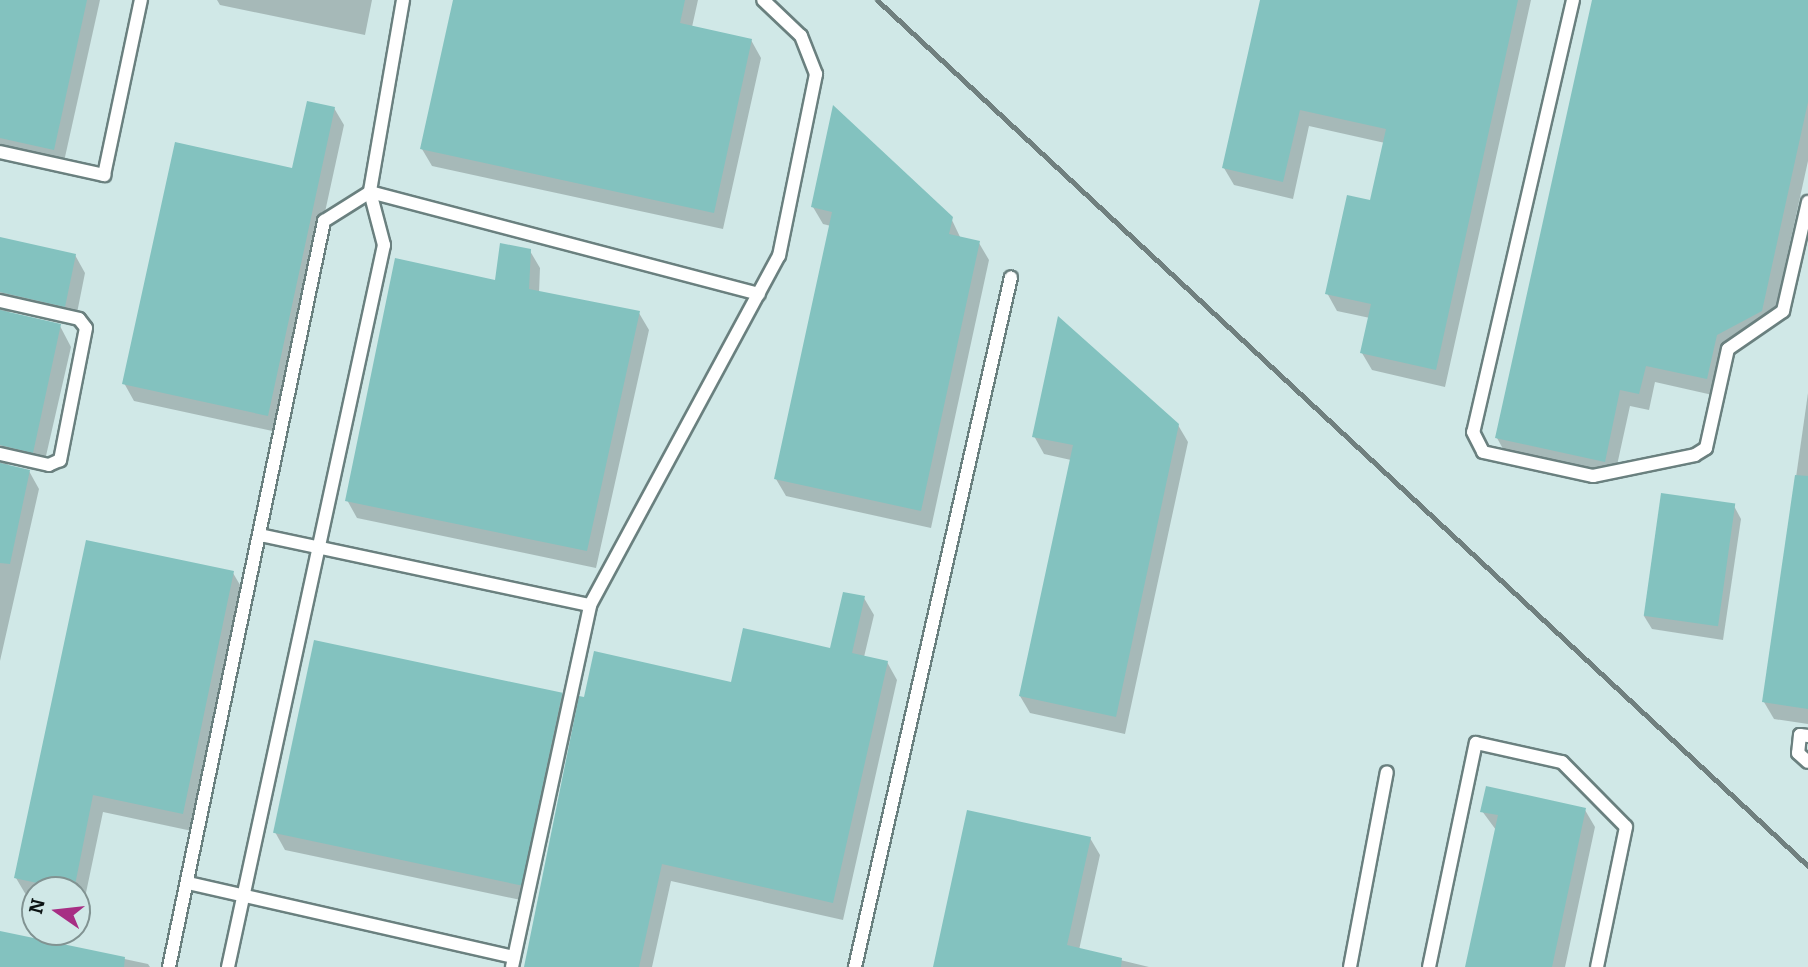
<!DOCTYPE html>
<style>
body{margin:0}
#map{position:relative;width:1808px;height:967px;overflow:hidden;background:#d0e8e7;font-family:Bitter,serif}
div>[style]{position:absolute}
.shadow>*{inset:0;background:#0003}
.building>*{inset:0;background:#83c2bf;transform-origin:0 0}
.roads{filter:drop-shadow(2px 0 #6a807f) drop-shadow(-2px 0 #6a807f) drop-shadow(0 2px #6a807f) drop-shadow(0 -2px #6a807f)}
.lane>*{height:12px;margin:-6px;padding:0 6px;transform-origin:6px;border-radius:6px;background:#fff}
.rail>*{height:5px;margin:-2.5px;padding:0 2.5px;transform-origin:2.5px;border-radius:2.5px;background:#70807f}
span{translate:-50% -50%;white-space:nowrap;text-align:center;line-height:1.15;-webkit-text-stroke:6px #d0e8e7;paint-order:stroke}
.north{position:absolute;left:21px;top:876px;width:70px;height:70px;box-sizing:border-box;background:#d0e8e7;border:2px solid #819392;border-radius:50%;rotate:284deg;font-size:19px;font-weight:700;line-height:28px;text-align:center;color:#0b1313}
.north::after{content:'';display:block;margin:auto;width:24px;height:32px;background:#a72e84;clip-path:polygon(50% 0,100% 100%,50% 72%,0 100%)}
</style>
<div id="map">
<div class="shadow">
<div style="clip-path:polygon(0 0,100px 0,63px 166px,0 152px)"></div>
<div style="clip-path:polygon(217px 0,372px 0,365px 35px,220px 5px)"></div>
<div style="clip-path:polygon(455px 0,698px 0,692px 27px,751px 40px,761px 58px,723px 229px,432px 166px,422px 149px)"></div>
<div style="clip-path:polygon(1262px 0,1531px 0,1445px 387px,1372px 370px,1362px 353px,1370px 318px,1337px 311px,1327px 293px,1372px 202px,1385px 143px,1309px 126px,1293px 199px,1234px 185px,1224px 168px)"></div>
<div style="clip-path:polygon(1594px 0,1808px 0,1808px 161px,1771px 329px,1726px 352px,1717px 396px,1655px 382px,1649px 410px,1630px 406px,1614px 479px,1507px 456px,1497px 438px)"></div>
<div style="clip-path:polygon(334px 108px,344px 125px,277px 432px,134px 401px,124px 383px,294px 170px)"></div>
<div style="clip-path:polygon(813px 207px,951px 218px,961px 239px,979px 243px,989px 260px,931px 528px,786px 496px,776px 479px,831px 226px,823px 224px)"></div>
<div style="clip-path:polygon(0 239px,75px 255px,85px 273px,75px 323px,12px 309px,7px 313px,60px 326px,71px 347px,43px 469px,12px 462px,6px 466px,29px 471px,39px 489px,0 661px)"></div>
<div style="clip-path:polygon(530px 251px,540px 268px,539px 293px,639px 313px,649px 330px,596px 568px,357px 518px,347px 500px)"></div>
<div style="clip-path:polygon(1808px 393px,1808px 724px,1774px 719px,1764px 702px)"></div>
<div style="clip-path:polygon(1178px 425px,1188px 442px,1125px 734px,1030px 713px,1020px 696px,1071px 460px,1044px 454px,1034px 436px)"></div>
<div style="clip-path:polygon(1734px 506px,1741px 519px,1723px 640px,1652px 629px,1644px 616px)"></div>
<div style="clip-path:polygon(233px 573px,243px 590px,192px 831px,103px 812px,83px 907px,77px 906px,77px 890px,35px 890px,35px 897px,26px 895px,16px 878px)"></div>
<div style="clip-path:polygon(864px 598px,874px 615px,864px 657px,887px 662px,897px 680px,843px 920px,671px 881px,652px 967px,525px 967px,732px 684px,831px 651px)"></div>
<div style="clip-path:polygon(561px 694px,571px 711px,530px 902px,285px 850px,275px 832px)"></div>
<div style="clip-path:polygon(1585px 810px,1595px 827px,1565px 967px,1467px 967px,1496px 830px,1482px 811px)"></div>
<div style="clip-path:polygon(1090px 838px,1100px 855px,1079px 950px,1149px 967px,935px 967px)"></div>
<div style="clip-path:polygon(2px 933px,148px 964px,150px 967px,0 967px)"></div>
</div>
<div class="building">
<div style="clip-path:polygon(0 0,87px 0,54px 150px,0 138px)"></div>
<div style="clip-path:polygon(453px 0,685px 0,680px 23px,752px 39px,714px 213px,420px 149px)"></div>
<div style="clip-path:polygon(1260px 0,1518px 0,1436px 370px,1360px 353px,1371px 304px,1325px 294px,1347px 195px,1370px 200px,1386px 129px,1300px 110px,1283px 182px,1222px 168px)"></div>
<div style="clip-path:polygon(1592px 0,1808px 0,1808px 102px,1762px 311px,1717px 335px,1707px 379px,1646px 366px,1639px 394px,1620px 390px,1605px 462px,1495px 438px)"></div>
<div style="clip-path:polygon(307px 101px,335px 107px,268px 416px,122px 384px,175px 142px,292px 168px)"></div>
<div style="clip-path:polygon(833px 105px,953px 217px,949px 234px,980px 241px,921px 511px,774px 479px,832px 212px,811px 207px)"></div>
<div style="clip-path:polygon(0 237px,76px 254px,65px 307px,0 292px)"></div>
<div style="clip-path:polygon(500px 243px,531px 249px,529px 289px,640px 311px,587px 551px,345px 501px,395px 258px,495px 280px)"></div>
<div style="clip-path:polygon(0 310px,61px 324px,33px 453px,0 445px)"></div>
<div style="clip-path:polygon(1058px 316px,1179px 424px,1116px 717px,1019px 696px,1073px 445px,1032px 437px)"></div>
<div style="clip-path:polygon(0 463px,30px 470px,10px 564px,0 563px)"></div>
<div style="clip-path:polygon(1795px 475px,1808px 476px,1808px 709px,1762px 702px)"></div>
<div style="left:1661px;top:493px;width:75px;height:124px;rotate:8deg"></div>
<div style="clip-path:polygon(86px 540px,234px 571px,183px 814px,93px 795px,74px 890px,70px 890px,14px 878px)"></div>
<div style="clip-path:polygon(843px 592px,865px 596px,852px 653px,888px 661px,833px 903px,662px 864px,639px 967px,524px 967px,579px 696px,584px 697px,594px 651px,731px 682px,743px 628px,830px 648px)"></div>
<div style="left:314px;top:640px;width:254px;height:197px;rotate:12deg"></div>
<div style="clip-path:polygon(1486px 786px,1586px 808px,1552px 967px,1465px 967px,1498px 815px,1480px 812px)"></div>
<div style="clip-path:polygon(967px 810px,1091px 837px,1067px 945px,1122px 958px,1121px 967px,933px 967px)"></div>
<div style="clip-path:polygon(0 931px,125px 957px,124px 967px,0 967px)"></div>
</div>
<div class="roads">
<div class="lane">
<div style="left:403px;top:0;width:195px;rotate:99.8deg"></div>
<div style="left:370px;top:192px;width:402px;rotate:14.7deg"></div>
<div style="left:1573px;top:0;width:443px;rotate:103deg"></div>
<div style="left:1473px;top:432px;width:22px;rotate:63deg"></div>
<div style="left:1483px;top:452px;width:113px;rotate:12.3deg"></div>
<div style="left:1593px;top:476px;width:104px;rotate:-11.6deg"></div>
<div style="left:1695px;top:455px;width:13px;rotate:-32deg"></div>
<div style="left:1706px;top:448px;width:101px;rotate:-77.5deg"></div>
<div style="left:1728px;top:349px;width:67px;rotate:-34.6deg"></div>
<div style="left:1783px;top:311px;width:112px;rotate:-77.1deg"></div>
<div style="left:0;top:152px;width:107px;rotate:12.5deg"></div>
<div style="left:104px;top:175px;width:179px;rotate:-78.1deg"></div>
<div style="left:0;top:301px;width:81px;rotate:12.8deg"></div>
<div style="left:79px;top:319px;width:11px;rotate:52deg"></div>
<div style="left:86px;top:328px;width:135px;rotate:101.1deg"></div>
<div style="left:60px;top:460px;width:12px;rotate:156deg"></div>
<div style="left:49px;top:465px;width:50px;rotate:-167.3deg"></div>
<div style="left:260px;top:535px;width:337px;rotate:12deg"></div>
<div style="left:1808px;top:736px;width:8px;rotate:-173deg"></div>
<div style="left:1800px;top:735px;width:18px;rotate:96deg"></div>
<div style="left:1798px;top:753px;width:13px;rotate:42deg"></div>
<div style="left:188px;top:883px;width:334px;rotate:12.8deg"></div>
<div style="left:169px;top:967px;width:762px;rotate:-78.26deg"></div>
<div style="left:324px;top:221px;width:54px;rotate:-32.2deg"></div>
<div style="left:370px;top:192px;width:55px;rotate:75.2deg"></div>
<div style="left:384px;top:245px;width:739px;rotate:102.19deg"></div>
<div style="left:512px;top:967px;width:370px;rotate:-77.8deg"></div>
<div style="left:590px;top:605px;width:397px;rotate:-61.6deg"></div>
<div style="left:779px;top:256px;width:186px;rotate:-78.5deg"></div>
<div style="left:816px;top:74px;width:41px;rotate:-111.5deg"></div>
<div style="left:801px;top:36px;width:52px;rotate:-136.5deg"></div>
<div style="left:855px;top:967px;width:707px;rotate:-77.26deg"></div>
<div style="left:1350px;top:967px;width:198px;rotate:-79.3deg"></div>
<div style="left:1429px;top:967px;width:229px;rotate:-78.2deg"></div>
<div style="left:1476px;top:743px;width:88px;rotate:12.5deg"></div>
<div style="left:1562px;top:762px;width:91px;rotate:45.4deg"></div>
<div style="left:1626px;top:827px;width:143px;rotate:101.7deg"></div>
</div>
</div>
<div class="rail">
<div style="left:877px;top:0;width:1272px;rotate:42.93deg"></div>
</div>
<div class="north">N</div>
</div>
